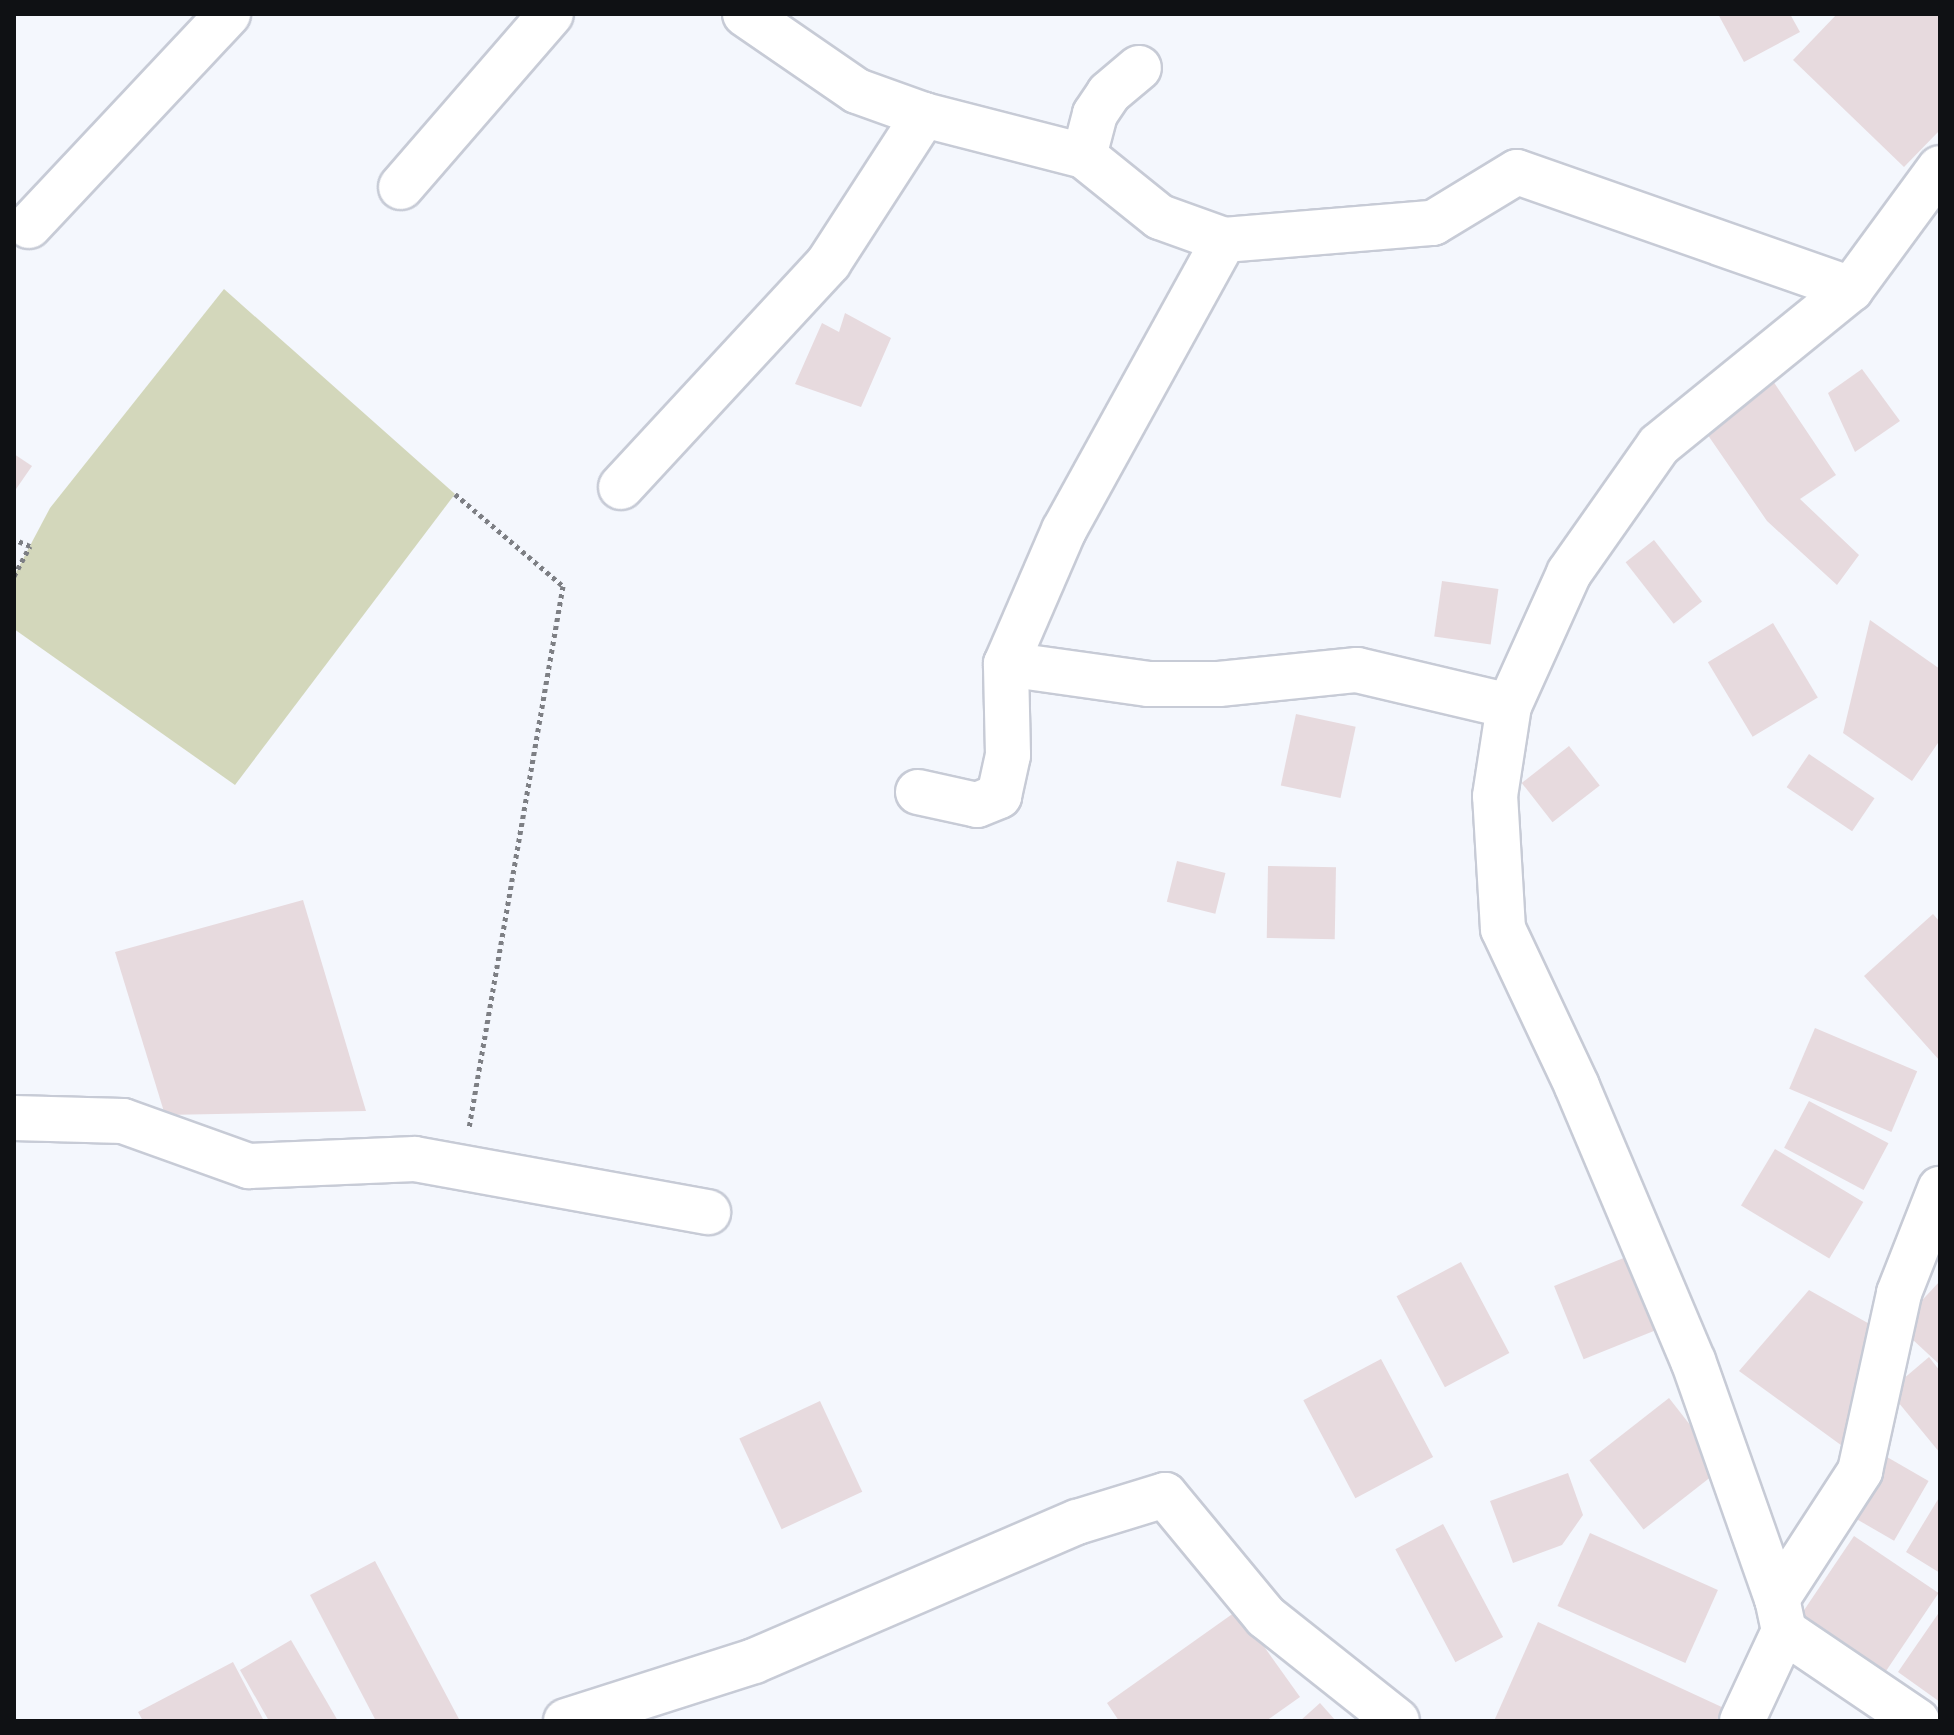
<!DOCTYPE html>
<style>
body{margin:0}
#map{position:relative;width:1954px;height:1735px;overflow:hidden;background:#f4f7fd;font-family:Literata,serif}
div>[style]{position:absolute}
.green>*{inset:0;background:#d3d7bb}
.building>*{inset:0;background:#e7dade;transform-origin:0 0}
.path>*{height:5px;margin-top:-2.5px;transform-origin:0;background:repeating-linear-gradient(90deg,#7d7f84 0 4px,transparent 0 8px)}
.roads{filter:drop-shadow(2px 0 #c7cbd6) drop-shadow(-2px 0 #c7cbd6) drop-shadow(0 2px #c7cbd6) drop-shadow(0 -2px #c7cbd6)}
.street>*{height:44px;margin:-22px;padding:0 22px;transform-origin:22px;border-radius:22px;background:#fff}
span{translate:-50% -50%;white-space:nowrap;text-align:center;line-height:1.15;-webkit-text-stroke:7px #fff;paint-order:stroke}
.frame{position:absolute;inset:0;border:16px solid #0f1114;pointer-events:none}
</style>
<div id="map">
<div class="green">
<div style="clip-path:polygon(224px 289px,455px 494px,235px 785px,14px 629px,14px 576px,50px 508px)"></div>
</div>
<div class="building">
<div style="clip-path:polygon(1718px 14px,1790px 14px,1800px 32px,1744px 62px)"></div>
<div style="clip-path:polygon(1837px 14px,1940px 14px,1940px 130px,1904px 167px,1793px 60px)"></div>
<div style="clip-path:polygon(845px 313px,891px 338px,861px 407px,795px 384px,822px 323px,839px 332px)"></div>
<div style="clip-path:polygon(1862px 369px,1900px 421px,1855px 452px,1828px 393px)"></div>
<div style="clip-path:polygon(1773px 381px,1836px 475px,1800px 499px,1859px 555px,1837px 585px,1767px 521px,1703px 428px)"></div>
<div style="clip-path:polygon(14px 454px,32px 466px,14px 492px)"></div>
<div style="left:1654px;top:540px;width:78px;height:36px;rotate:52deg"></div>
<div style="left:1442px;top:581px;width:57px;height:56px;rotate:8deg"></div>
<div style="clip-path:polygon(1870px 620px,1940px 669px,1940px 740px,1912px 781px,1843px 733px)"></div>
<div style="left:1773px;top:623px;width:87px;height:76px;rotate:59deg"></div>
<div style="left:1296px;top:714px;width:61px;height:73px;rotate:12deg"></div>
<div style="left:1569px;top:746px;width:50px;height:60px;rotate:52deg"></div>
<div style="left:1809px;top:754px;width:79px;height:40px;rotate:34deg"></div>
<div style="left:1177px;top:861px;width:50px;height:42px;rotate:14deg"></div>
<div style="left:1268px;top:866px;width:68px;height:72px;rotate:1deg"></div>
<div style="clip-path:polygon(303px 900px,366px 1111px,165px 1115px,115px 952px)"></div>
<div style="clip-path:polygon(1933px 914px,1940px 922px,1940px 1061px,1864px 976px)"></div>
<div style="left:1815px;top:1028px;width:111px;height:66px;rotate:23deg"></div>
<div style="left:1809px;top:1101px;width:90px;height:53px;rotate:28deg"></div>
<div style="left:1775px;top:1149px;width:103px;height:66px;rotate:31deg"></div>
<div style="left:1631px;top:1255px;width:79px;height:83px;rotate:68deg"></div>
<div style="left:1461px;top:1262px;width:103px;height:73px;rotate:62deg"></div>
<div style="clip-path:polygon(1940px 1281px,1940px 1365px,1898px 1326px)"></div>
<div style="clip-path:polygon(1809px 1290px,1882px 1331px,1845px 1448px,1739px 1371px)"></div>
<div style="clip-path:polygon(1929px 1357px,1940px 1371px,1940px 1453px,1889px 1391px)"></div>
<div style="left:1381px;top:1359px;width:111px;height:88px;rotate:62deg"></div>
<div style="left:1669px;top:1398px;width:88px;height:101px;rotate:52deg"></div>
<div style="left:820px;top:1401px;width:100px;height:89px;rotate:65deg"></div>
<div style="left:1887px;top:1457px;width:48px;height:69px;rotate:30deg"></div>
<div style="clip-path:polygon(1568px 1473px,1583px 1515px,1562px 1545px,1513px 1563px,1490px 1501px)"></div>
<div style="clip-path:polygon(1940px 1496px,1940px 1573px,1906px 1552px)"></div>
<div style="left:1443px;top:1524px;width:128px;height:54px;rotate:62deg"></div>
<div style="left:1590px;top:1533px;width:140px;height:80px;rotate:24deg"></div>
<div style="left:1854px;top:1536px;width:102px;height:106px;rotate:34deg"></div>
<div style="clip-path:polygon(375px 1561px,460px 1721px,376px 1721px,310px 1595px)"></div>
<div style="clip-path:polygon(1238px 1610px,1300px 1697px,1266px 1721px,1119px 1721px,1107px 1703px)"></div>
<div style="clip-path:polygon(1940px 1611px,1940px 1702px,1898px 1672px)"></div>
<div style="clip-path:polygon(1538px 1622px,1726px 1709px,1721px 1721px,1494px 1721px)"></div>
<div style="clip-path:polygon(291px 1640px,338px 1721px,269px 1721px,240px 1670px)"></div>
<div style="clip-path:polygon(233px 1662px,264px 1721px,143px 1721px,138px 1712px)"></div>
<div style="clip-path:polygon(1320px 1703px,1336px 1721px,1300px 1721px)"></div>
</div>
<div class="path">
<div style="left:455px;top:494px;width:142px;rotate:40.4deg"></div>
<div style="left:563px;top:586px;width:550px;rotate:99.84deg"></div>
<div style="left:14px;top:576px;width:34px;rotate:-62deg"></div>
<div style="left:30px;top:546px;width:15px;rotate:-157deg"></div>
</div>
<div class="roads">
<div class="street">
<div style="left:745px;top:14px;width:136px;rotate:34.5deg"></div>
<div style="left:857px;top:91px;width:71px;rotate:19.7deg"></div>
<div style="left:924px;top:115px;width:165px;rotate:14.4deg"></div>
<div style="left:1084px;top:156px;width:97px;rotate:38.8deg"></div>
<div style="left:1160px;top:217px;width:68px;rotate:19.8deg"></div>
<div style="left:1224px;top:240px;width:210px;rotate:-4.7deg"></div>
<div style="left:1433px;top:223px;width:98px;rotate:-31.3deg"></div>
<div style="left:1517px;top:172px;width:354px;rotate:19.3deg"></div>
<div style="left:1084px;top:156px;width:43px;rotate:-75.3deg"></div>
<div style="left:1095px;top:114px;width:25px;rotate:-56deg"></div>
<div style="left:1109px;top:93px;width:39px;rotate:-40deg"></div>
<div style="left:401px;top:187px;width:229px;rotate:-49.1deg"></div>
<div style="left:29px;top:226px;width:291px;rotate:-46.8deg"></div>
<div style="left:621px;top:487px;width:306px;rotate:-47.2deg"></div>
<div style="left:829px;top:262px;width:175px;rotate:-57.1deg"></div>
<div style="left:1006px;top:664px;width:143px;rotate:8deg"></div>
<div style="left:1148px;top:684px;width:71px"></div>
<div style="left:1219px;top:684px;width:139px;rotate:-5.8deg"></div>
<div style="left:1357px;top:670px;width:156px;rotate:13.3deg"></div>
<div style="left:918px;top:792px;width:60px;rotate:12.4deg"></div>
<div style="left:977px;top:805px;width:24px;rotate:-22deg"></div>
<div style="left:999px;top:796px;width:42px;rotate:-77.6deg"></div>
<div style="left:1008px;top:755px;width:91px;rotate:-91.3deg"></div>
<div style="left:1006px;top:664px;width:146px;rotate:-66.6deg"></div>
<div style="left:1064px;top:530px;width:331px;rotate:-61.1deg"></div>
<div style="left:14px;top:1118px;width:109px;rotate:1.6deg"></div>
<div style="left:123px;top:1121px;width:134px;rotate:19.7deg"></div>
<div style="left:249px;top:1166px;width:166px;rotate:-2.4deg"></div>
<div style="left:415px;top:1159px;width:298px;rotate:10.3deg"></div>
<div style="left:1777px;top:1599px;width:252px;rotate:-109.4deg"></div>
<div style="left:1693px;top:1361px;width:298px;rotate:-112.9deg"></div>
<div style="left:1577px;top:1086px;width:174px;rotate:-115.2deg"></div>
<div style="left:1503px;top:929px;width:133px;rotate:-93.4deg"></div>
<div style="left:1495px;top:796px;width:91px;rotate:-81.2deg"></div>
<div style="left:1509px;top:706px;width:146px;rotate:-65.7deg"></div>
<div style="left:1569px;top:573px;width:156px;rotate:-54.9deg"></div>
<div style="left:1659px;top:445px;width:247px;rotate:-39.1deg"></div>
<div style="left:1851px;top:289px;width:150px;rotate:-53.7deg"></div>
<div style="left:1784px;top:1631px;width:161px;rotate:34.1deg"></div>
<div style="left:566px;top:1721px;width:197px;rotate:-17.7deg"></div>
<div style="left:754px;top:1661px;width:352px;rotate:-23.3deg"></div>
<div style="left:1077px;top:1522px;width:92px;rotate:-17.1deg"></div>
<div style="left:1165px;top:1495px;width:158px;rotate:50.4deg"></div>
<div style="left:1266px;top:1617px;width:167px;rotate:38.4deg"></div>
<div style="left:1742px;top:1721px;width:99px;rotate:-65deg"></div>
<div style="left:1784px;top:1631px;width:33px;rotate:-102deg"></div>
<div style="left:1777px;top:1599px;width:153px;rotate:-57deg"></div>
<div style="left:1860px;top:1471px;width:182px;rotate:-77.6deg"></div>
<div style="left:1899px;top:1293px;width:112px;rotate:-68.5deg"></div>
</div>
</div>
<div class="frame"></div>
</div>
